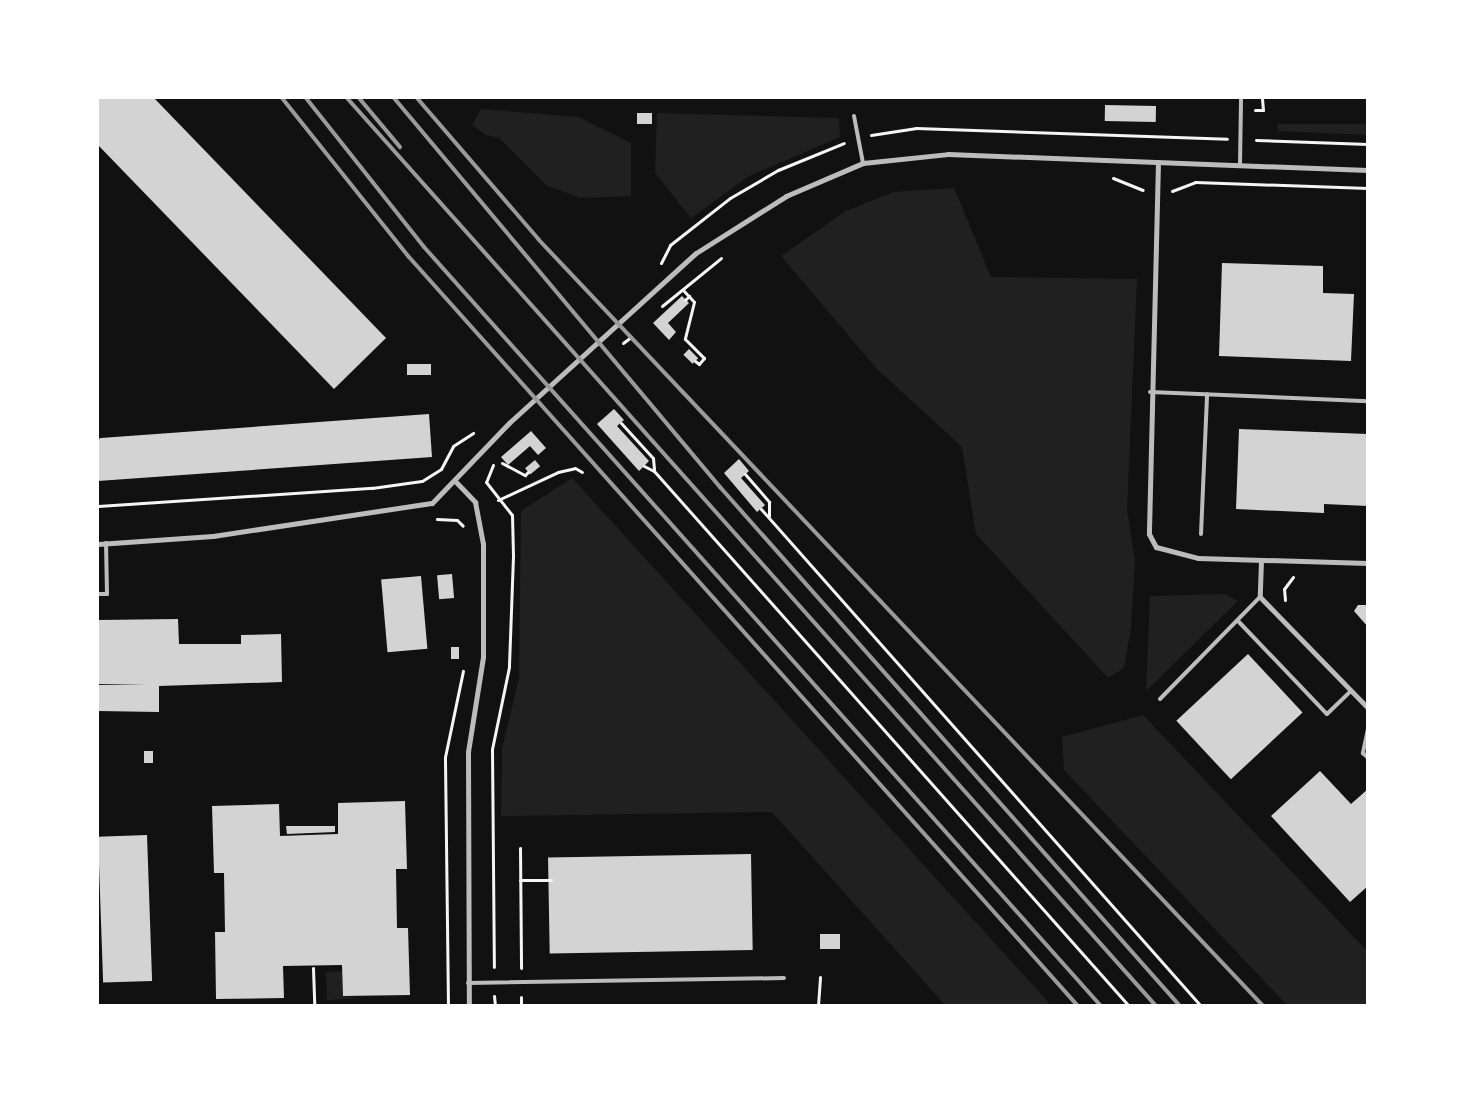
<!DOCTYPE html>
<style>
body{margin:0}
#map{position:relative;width:1465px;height:1103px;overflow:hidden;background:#111;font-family:Montserrat,sans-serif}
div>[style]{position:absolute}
.green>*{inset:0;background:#202020}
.building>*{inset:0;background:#d3d3d3;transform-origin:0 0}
.path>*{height:3px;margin:-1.5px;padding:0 1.5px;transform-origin:1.5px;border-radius:1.5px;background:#f5f5f5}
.service>*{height:4px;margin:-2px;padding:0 2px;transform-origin:2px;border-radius:2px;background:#bcbcbc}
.minor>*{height:5px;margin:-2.5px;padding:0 2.5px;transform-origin:2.5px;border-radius:2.5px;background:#bcbcbc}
.rail>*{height:4px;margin:-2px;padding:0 2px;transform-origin:2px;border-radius:2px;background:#9a9a9a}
span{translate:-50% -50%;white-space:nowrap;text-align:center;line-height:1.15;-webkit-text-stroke:5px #fff;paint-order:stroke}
.frame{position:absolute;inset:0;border:99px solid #fff;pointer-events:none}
</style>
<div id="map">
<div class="green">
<div style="clip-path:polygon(481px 109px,578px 117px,631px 143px,631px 196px,580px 198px,546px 185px,499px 138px,486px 135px,472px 125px)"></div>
<div style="clip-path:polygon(657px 113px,839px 118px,840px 137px,749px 176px,691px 218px,655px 173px)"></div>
<div style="clip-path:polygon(1277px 124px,1367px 124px,1367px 135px,1278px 131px)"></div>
<div style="clip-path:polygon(954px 188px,991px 277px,1137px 279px,1127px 510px,1135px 560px,1131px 628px,1124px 668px,1108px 678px,976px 534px,962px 447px,877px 369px,781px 256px,846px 211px,893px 192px)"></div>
<div style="clip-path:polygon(572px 478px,1051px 1005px,945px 1005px,772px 812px,501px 816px,502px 749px,519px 678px,521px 511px)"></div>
<div style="clip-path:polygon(1225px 594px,1238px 601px,1146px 691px,1150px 596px)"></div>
<div style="clip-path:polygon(1143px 715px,1367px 951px,1367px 1005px,1287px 1005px,1064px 770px,1062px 737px)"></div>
<div style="clip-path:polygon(342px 971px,343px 996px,362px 998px,327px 1000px,326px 972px)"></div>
</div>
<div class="building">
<div style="clip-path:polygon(98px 98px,154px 98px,386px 338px,334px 389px,98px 145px)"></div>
<div style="left:1105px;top:105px;width:51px;height:16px;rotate:1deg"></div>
<div style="left:637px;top:113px;width:15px;height:11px"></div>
<div style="clip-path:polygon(1222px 263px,1323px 266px,1323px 293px,1354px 294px,1351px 361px,1219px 356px)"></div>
<div style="clip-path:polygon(682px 296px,689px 303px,668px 323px,676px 332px,669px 340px,653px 323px)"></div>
<div style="left:689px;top:349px;width:13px;height:8px;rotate:45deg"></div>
<div style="left:431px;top:364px;width:11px;height:24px;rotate:90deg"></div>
<div style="clip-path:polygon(614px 409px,624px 420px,617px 426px,649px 461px,639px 471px,597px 424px)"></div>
<div style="clip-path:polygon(429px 414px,432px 457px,98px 481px,98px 439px,101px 438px)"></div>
<div style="clip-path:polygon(1239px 429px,1368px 434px,1368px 506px,1324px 504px,1324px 513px,1236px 509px)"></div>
<div style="clip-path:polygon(531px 431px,546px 448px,538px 455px,530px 446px,508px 465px,501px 457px)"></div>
<div style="clip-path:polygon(739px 459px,749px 471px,741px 478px,765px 505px,757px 512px,724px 473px)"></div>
<div style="left:535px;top:460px;width:8px;height:13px;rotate:50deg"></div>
<div style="left:452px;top:574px;width:24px;height:15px;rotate:85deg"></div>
<div style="left:421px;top:576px;width:73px;height:40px;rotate:85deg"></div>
<div style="clip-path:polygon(1358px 605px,1368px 605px,1368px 627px,1354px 611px)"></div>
<div style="clip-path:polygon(178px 619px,179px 644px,241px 644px,241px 635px,281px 634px,282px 682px,159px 686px,159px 712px,98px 711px,98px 685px,146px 685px,98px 684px,98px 620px)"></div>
<div style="left:451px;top:647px;width:8px;height:12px"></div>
<div style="left:1248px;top:654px;width:80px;height:98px;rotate:47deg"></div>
<div style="left:144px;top:751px;width:9px;height:12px"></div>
<div style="clip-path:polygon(1320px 771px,1351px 804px,1368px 789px,1368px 886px,1350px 902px,1271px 816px)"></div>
<div style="clip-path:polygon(405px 801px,407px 869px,396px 869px,397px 928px,408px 928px,410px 995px,343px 996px,342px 965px,283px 966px,284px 998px,216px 999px,215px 932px,225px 932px,224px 873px,214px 873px,212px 806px,279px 804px,280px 836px,338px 834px,338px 803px)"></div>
<div style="clip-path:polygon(286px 826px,335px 826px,335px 832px,287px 834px)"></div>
<div style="left:147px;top:835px;width:146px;height:49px;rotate:88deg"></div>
<div style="left:751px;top:854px;width:96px;height:203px;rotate:89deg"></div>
<div style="left:840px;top:934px;width:15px;height:20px;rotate:90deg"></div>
</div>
<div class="path">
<div style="left:1255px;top:110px;width:8px"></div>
<div style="left:1263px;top:110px;width:12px;rotate:-95deg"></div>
<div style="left:871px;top:135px;width:46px;rotate:-8.8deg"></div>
<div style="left:916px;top:128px;width:311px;rotate:2deg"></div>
<div style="left:1256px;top:140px;width:112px;rotate:2deg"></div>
<div style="left:1113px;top:178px;width:32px;rotate:22deg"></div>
<div style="left:1172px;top:191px;width:25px;rotate:-21deg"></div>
<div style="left:1195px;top:182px;width:173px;rotate:2deg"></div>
<div style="left:661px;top:263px;width:20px;rotate:-63deg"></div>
<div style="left:670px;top:245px;width:76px;rotate:-38.1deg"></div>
<div style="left:730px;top:198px;width:56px;rotate:-30.3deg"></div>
<div style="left:778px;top:170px;width:71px;rotate:-22.2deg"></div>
<div style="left:683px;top:290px;width:16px;rotate:47deg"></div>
<div style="left:694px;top:302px;width:38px;rotate:104deg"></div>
<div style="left:685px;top:339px;width:27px;rotate:45deg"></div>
<div style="left:704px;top:358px;width:8px;rotate:130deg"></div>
<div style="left:699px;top:364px;width:5px;rotate:-143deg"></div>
<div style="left:685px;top:300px;width:6px;rotate:-45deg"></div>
<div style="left:662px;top:306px;width:76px;rotate:-39.1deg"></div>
<div style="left:623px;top:343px;width:10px;rotate:-37deg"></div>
<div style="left:631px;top:337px;width:4px;rotate:-135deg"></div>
<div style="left:621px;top:423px;width:47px;rotate:47.6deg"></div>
<div style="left:653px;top:458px;width:12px;rotate:85deg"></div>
<div style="left:502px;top:463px;width:26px;rotate:28deg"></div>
<div style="left:525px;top:475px;width:4px;rotate:-45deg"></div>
<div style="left:493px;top:465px;width:18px;rotate:112deg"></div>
<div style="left:486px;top:482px;width:42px;rotate:51.8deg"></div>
<div style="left:512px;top:515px;width:41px;rotate:88.6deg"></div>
<div style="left:513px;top:556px;width:111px;rotate:92.1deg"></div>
<div style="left:509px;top:667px;width:84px;rotate:101.7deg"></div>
<div style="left:492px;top:749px;width:218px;rotate:89.5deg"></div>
<div style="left:644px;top:466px;width:11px;rotate:27deg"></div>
<div style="left:654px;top:471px;width:715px;rotate:48.4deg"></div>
<div style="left:745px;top:474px;width:37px;rotate:49deg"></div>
<div style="left:769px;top:502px;width:14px;rotate:90deg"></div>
<div style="left:498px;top:500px;width:66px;rotate:-25deg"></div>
<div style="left:558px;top:472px;width:17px;rotate:-13deg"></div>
<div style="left:575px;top:468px;width:8px;rotate:30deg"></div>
<div style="left:98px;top:506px;width:275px;rotate:-3.8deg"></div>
<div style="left:372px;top:488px;width:50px;rotate:-8deg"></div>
<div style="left:422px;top:481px;width:22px;rotate:-32deg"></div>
<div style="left:441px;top:469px;width:26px;rotate:-62deg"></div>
<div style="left:453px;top:446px;width:24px;rotate:-33deg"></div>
<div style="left:761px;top:509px;width:664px;rotate:48.48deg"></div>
<div style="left:437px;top:519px;width:20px;rotate:3deg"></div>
<div style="left:457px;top:520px;width:8px;rotate:45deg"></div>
<div style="left:1285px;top:600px;width:11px;rotate:-95deg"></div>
<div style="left:1284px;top:589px;width:15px;rotate:-53deg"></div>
<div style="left:520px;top:848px;width:120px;rotate:89.5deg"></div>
<div style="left:520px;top:880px;width:31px"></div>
<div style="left:313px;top:968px;width:38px;rotate:88deg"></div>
<div style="left:494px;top:996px;width:10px;rotate:84deg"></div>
<div style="left:448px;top:1006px;width:249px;rotate:-90.7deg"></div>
<div style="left:445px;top:757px;width:88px;rotate:-78.2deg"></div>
<div style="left:521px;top:1006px;width:9px;rotate:-90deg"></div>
<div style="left:818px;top:1006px;width:29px;rotate:-86deg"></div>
</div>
<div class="service">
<div style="left:854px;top:116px;width:48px;rotate:79.2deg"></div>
<div style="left:1240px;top:165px;width:67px;rotate:-89.1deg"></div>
<div style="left:1150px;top:392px;width:218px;rotate:2.4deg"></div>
<div style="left:1201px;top:534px;width:140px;rotate:-87.5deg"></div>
<div style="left:98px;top:594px;width:9px"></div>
<div style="left:107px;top:594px;width:51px;rotate:-91.1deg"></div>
<div style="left:1239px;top:622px;width:127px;rotate:46.3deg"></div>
<div style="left:1327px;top:714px;width:33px;rotate:-44deg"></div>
<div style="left:1160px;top:699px;width:143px;rotate:-45.6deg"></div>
<div style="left:1368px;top:729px;width:25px;rotate:102deg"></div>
<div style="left:1363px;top:753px;width:7px;rotate:45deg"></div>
<div style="left:468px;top:983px;width:316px;rotate:-0.9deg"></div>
</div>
<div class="minor">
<div style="left:1158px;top:162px;width:372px;rotate:91.4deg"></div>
<div style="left:1149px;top:534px;width:15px;rotate:62deg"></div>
<div style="left:1156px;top:547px;width:43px;rotate:14.7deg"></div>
<div style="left:1198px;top:558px;width:170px;rotate:1.7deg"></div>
<div style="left:456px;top:482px;width:28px;rotate:46deg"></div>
<div style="left:475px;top:502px;width:43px;rotate:79.2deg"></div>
<div style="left:483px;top:544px;width:113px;rotate:90deg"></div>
<div style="left:483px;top:657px;width:96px;rotate:99deg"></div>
<div style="left:468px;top:752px;width:254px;rotate:89.8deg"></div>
<div style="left:98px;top:544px;width:115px;rotate:-4deg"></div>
<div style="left:213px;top:536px;width:221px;rotate:-8.6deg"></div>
<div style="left:432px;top:503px;width:112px;rotate:-46.1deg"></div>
<div style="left:510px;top:422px;width:251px;rotate:-42.3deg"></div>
<div style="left:696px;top:253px;width:107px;rotate:-32.3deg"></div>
<div style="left:786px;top:196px;width:84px;rotate:-23.2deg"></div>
<div style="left:863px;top:163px;width:85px;rotate:-6deg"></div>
<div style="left:948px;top:154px;width:420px;rotate:2.2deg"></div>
<div style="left:1261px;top:560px;width:37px;rotate:92deg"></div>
<div style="left:1260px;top:597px;width:155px;rotate:45.8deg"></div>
</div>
<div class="rail">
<div style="left:282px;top:98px;width:203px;rotate:51.4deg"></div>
<div style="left:409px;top:257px;width:1004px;rotate:48.23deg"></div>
<div style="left:306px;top:98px;width:190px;rotate:51.6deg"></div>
<div style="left:424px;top:247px;width:1017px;rotate:48.27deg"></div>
<div style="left:347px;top:98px;width:1216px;rotate:48.3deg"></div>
<div style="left:359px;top:98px;width:64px;rotate:50.1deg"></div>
<div style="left:394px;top:98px;width:508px;rotate:50.04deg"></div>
<div style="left:720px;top:487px;width:694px;rotate:48.45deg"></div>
<div style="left:417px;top:98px;width:187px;rotate:49.3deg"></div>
<div style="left:539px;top:240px;width:1054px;rotate:46.61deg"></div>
</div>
<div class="frame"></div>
</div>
